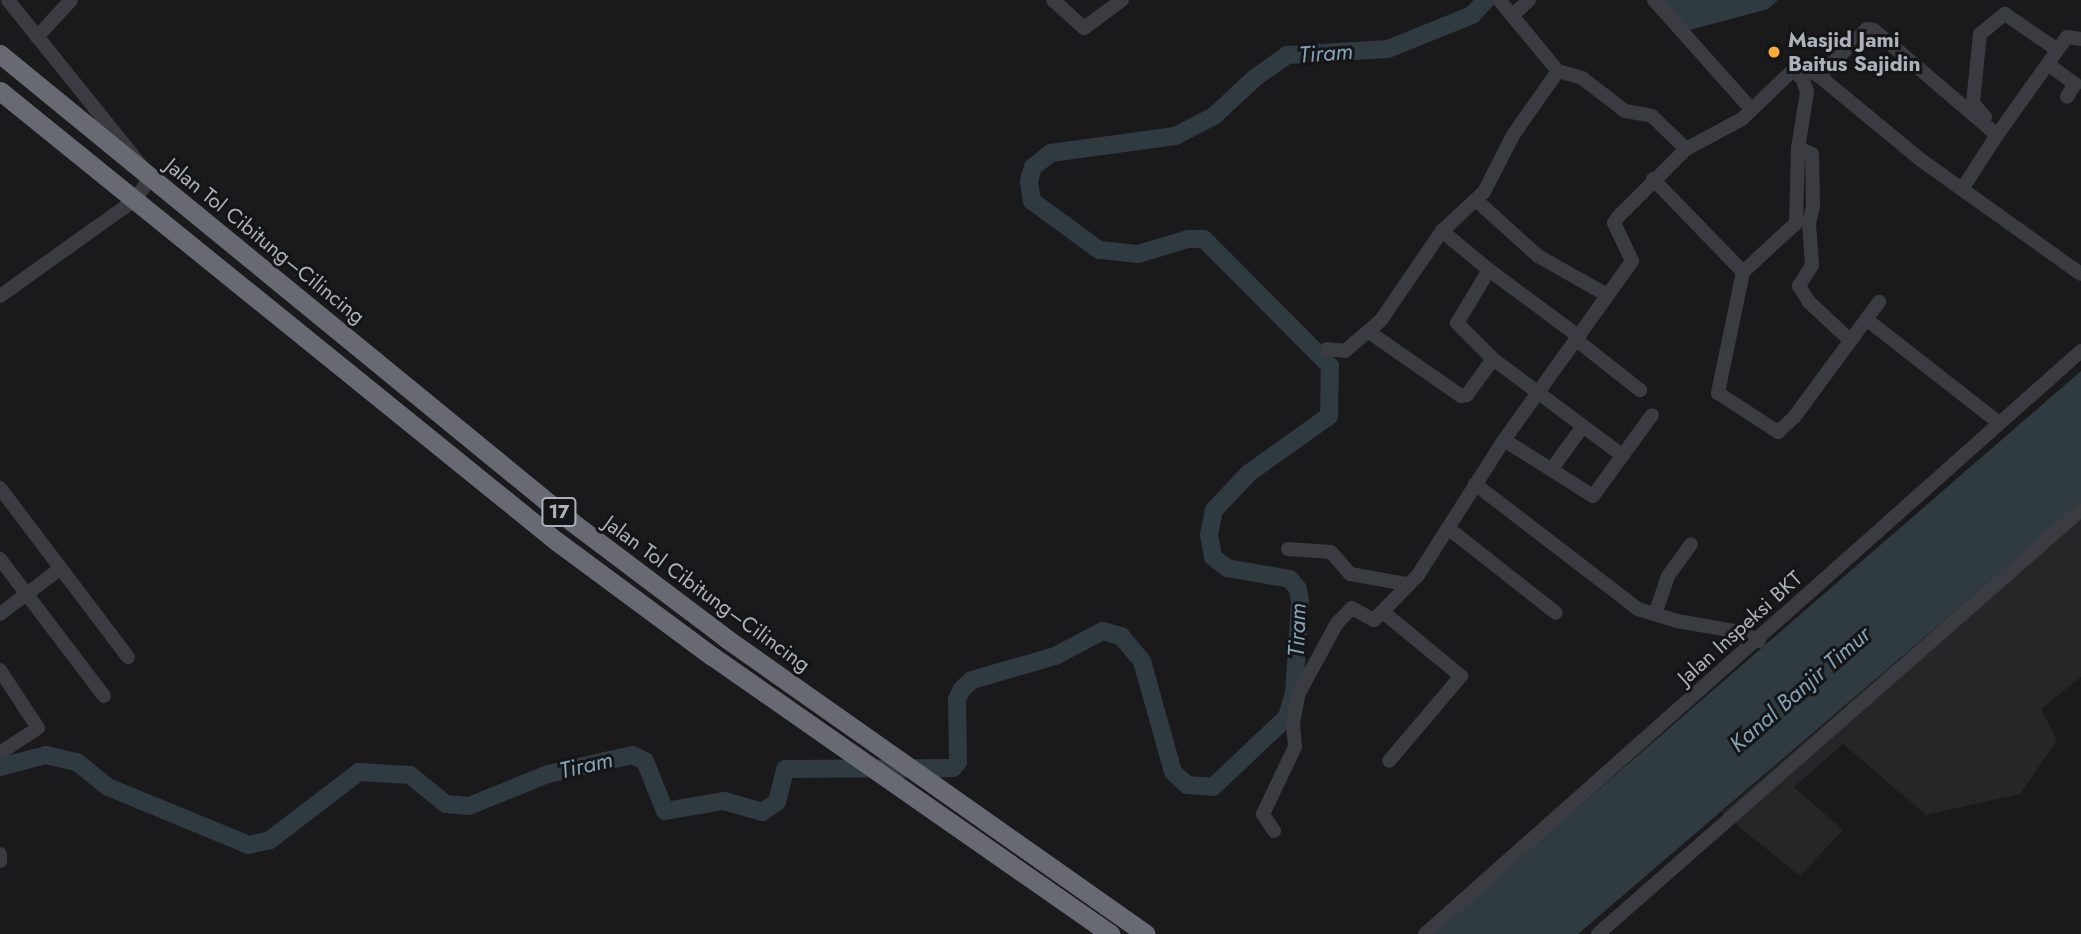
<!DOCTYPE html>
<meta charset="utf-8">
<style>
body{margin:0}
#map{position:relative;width:2081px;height:934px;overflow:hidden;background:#1a1a1c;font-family:Jost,sans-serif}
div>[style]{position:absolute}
.built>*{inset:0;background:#262629}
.water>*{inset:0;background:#2f3a41}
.river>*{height:18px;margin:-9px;padding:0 9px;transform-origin:9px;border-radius:9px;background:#2f3a41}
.minor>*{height:14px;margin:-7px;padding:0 7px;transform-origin:7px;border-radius:7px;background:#3b3c41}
.highway-bridge>*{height:19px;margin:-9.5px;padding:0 9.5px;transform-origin:9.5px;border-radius:9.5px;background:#676a73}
.dots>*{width:19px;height:19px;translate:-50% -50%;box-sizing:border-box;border:4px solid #151517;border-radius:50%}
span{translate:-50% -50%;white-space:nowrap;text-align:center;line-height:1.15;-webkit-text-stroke:6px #151517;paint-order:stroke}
.shield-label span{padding:2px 5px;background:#151517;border:2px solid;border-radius:5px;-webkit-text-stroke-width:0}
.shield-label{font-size:19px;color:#acb2bc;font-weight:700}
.poi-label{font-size:21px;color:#acb2bc;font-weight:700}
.left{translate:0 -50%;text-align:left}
.street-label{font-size:21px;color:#acb2bc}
.water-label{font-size:23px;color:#83a1b7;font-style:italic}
</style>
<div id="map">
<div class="built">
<div style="clip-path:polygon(2081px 501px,2081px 677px,2041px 709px,2057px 740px,2020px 794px,1926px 815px,1843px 744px,1794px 787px,1843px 830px,1800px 876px,1722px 813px)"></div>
</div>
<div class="water">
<div style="clip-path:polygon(1659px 0,1778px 0,1768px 9px,1690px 30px)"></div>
<div style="clip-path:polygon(2081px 371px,2081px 503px,1578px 934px,1432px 934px)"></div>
</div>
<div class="river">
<div style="left:0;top:767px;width:48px;rotate:-14.6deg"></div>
<div style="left:46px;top:755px;width:32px;rotate:13deg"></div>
<div style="left:77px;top:762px;width:40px;rotate:39deg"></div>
<div style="left:108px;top:787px;width:152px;rotate:22.4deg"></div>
<div style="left:249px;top:845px;width:22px;rotate:-13deg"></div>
<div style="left:270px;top:840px;width:112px;rotate:-37.4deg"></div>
<div style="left:359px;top:772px;width:51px;rotate:3.4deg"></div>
<div style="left:410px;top:775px;width:46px;rotate:38.9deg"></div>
<div style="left:446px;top:804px;width:23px;rotate:5deg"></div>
<div style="left:469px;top:806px;width:85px;rotate:-22.1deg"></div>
<div style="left:548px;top:774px;width:86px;rotate:-12.7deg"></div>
<div style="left:632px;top:755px;width:14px;rotate:25deg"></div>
<div style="left:645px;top:761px;width:54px;rotate:68.2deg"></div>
<div style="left:665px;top:811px;width:60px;rotate:-9.6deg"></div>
<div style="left:724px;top:801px;width:40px;rotate:16deg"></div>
<div style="left:762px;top:812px;width:18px;rotate:-34deg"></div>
<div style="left:777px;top:802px;width:34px;rotate:-76deg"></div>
<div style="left:785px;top:769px;width:168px;rotate:-0.3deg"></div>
<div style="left:953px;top:768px;width:8px;rotate:-50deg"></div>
<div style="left:958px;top:762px;width:63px;rotate:-90.9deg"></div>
<div style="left:957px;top:699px;width:11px;rotate:-63deg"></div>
<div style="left:962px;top:689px;width:13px;rotate:-42deg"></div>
<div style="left:972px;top:680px;width:86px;rotate:-16.1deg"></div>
<div style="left:1055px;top:656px;width:54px;rotate:-27.5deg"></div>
<div style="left:1103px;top:631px;width:19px;rotate:16deg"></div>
<div style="left:1121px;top:636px;width:33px;rotate:50deg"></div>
<div style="left:1142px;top:661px;width:115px;rotate:74.4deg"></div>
<div style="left:1173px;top:772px;width:19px;rotate:43deg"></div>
<div style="left:1187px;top:785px;width:26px;rotate:4deg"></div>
<div style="left:1213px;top:787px;width:102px;rotate:-43.4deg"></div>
<div style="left:1287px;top:717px;width:25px;rotate:-74deg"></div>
<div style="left:1294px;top:693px;width:91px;rotate:-86.2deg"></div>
<div style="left:1300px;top:602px;width:13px;rotate:-99deg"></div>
<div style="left:1298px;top:589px;width:13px;rotate:-129deg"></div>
<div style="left:1290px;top:579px;width:64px;rotate:-170.1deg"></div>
<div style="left:1227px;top:568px;width:18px;rotate:-142deg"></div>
<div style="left:1213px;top:557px;width:22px;rotate:-100deg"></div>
<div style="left:1209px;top:535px;width:25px;rotate:-79deg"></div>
<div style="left:1214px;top:510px;width:51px;rotate:-46.6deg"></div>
<div style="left:1249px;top:473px;width:98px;rotate:-35.5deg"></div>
<div style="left:1329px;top:416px;width:50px;rotate:-88.9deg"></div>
<div style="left:1330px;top:366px;width:179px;rotate:-134.8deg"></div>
<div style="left:1204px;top:239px;width:16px;rotate:180deg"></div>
<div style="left:1188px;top:239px;width:52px;rotate:163.3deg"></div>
<div style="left:1138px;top:254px;width:39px;rotate:-174deg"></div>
<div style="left:1099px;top:250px;width:83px;rotate:-143.8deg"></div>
<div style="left:1032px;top:201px;width:20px;rotate:-99deg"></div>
<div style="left:1029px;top:181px;width:15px;rotate:-74deg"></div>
<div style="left:1033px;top:167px;width:23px;rotate:-38deg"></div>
<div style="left:1051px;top:153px;width:125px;rotate:-7.8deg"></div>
<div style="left:1175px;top:136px;width:44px;rotate:-27.1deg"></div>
<div style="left:1214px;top:116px;width:57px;rotate:-42.9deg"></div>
<div style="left:1256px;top:77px;width:38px;rotate:-35deg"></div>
<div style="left:1287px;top:55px;width:101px;rotate:-3.4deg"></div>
<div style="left:1388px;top:49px;width:91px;rotate:-22deg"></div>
<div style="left:1472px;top:15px;width:21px;rotate:-47deg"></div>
</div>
<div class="minor">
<div style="left:1053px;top:0;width:42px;rotate:42.1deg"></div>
<div style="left:1084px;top:28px;width:47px;rotate:-36.4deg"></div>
<div style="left:1654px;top:0;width:146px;rotate:48.3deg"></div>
<div style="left:1500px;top:1px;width:91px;rotate:50.4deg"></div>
<div style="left:1558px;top:71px;width:25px;rotate:16deg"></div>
<div style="left:1582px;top:78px;width:54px;rotate:37.5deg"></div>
<div style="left:1625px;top:111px;width:27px;rotate:10deg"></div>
<div style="left:1652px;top:116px;width:47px;rotate:44.1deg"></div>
<div style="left:1513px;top:15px;width:22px;rotate:-43deg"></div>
<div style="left:37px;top:37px;width:50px;rotate:-47.4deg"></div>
<div style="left:2048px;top:64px;width:34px;rotate:37deg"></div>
<div style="left:2075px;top:84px;width:15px;rotate:122deg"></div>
<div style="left:1793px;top:71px;width:11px;rotate:38deg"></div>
<div style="left:1802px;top:78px;width:15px;rotate:70deg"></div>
<div style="left:1807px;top:92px;width:57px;rotate:99.1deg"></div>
<div style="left:1798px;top:148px;width:75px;rotate:91.5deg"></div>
<div style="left:1796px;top:223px;width:72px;rotate:137.2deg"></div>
<div style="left:1743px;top:272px;width:124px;rotate:101.7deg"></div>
<div style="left:1718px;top:393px;width:72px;rotate:33deg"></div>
<div style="left:1778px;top:432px;width:23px;rotate:-43deg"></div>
<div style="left:1795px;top:416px;width:142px;rotate:-53.6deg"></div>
<div style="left:1819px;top:76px;width:67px;rotate:-44.4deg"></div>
<div style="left:1867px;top:29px;width:7px;rotate:8deg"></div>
<div style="left:1874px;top:30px;width:162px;rotate:40.5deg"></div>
<div style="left:1997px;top:135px;width:64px;rotate:122.9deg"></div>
<div style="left:1985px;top:117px;width:18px;rotate:-131deg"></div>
<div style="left:1973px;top:103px;width:69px;rotate:-84.2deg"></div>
<div style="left:1980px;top:34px;width:32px;rotate:-39deg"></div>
<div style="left:2005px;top:14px;width:58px;rotate:34.5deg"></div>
<div style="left:1997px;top:135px;width:120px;rotate:-54.5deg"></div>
<div style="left:2067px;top:37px;width:14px;rotate:8deg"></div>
<div style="left:1798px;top:148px;width:15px;rotate:23deg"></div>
<div style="left:1812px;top:154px;width:52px;rotate:88.9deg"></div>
<div style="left:1813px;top:206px;width:17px;rotate:103deg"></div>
<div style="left:1809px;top:223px;width:42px;rotate:85.9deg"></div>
<div style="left:1812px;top:265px;width:25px;rotate:122deg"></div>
<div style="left:1799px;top:286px;width:19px;rotate:58deg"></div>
<div style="left:1809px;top:302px;width:57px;rotate:42.9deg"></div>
<div style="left:1653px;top:179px;width:129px;rotate:45.9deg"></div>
<div style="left:1476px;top:200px;width:84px;rotate:42.1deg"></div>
<div style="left:1538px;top:256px;width:79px;rotate:29.5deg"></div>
<div style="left:1442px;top:231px;width:61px;rotate:39.7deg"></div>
<div style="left:1489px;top:270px;width:62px;rotate:121.1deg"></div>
<div style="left:1457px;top:323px;width:51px;rotate:45deg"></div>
<div style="left:1489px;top:270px;width:109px;rotate:36.5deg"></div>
<div style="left:0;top:296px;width:163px;rotate:-35.5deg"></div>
<div style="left:133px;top:201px;width:29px;rotate:-52deg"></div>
<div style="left:151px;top:178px;width:228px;rotate:-128.8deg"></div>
<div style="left:1866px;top:319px;width:169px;rotate:38deg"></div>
<div style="left:1369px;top:332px;width:112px;rotate:34.8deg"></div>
<div style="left:1461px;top:396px;width:6px;rotate:-9deg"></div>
<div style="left:1467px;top:395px;width:44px;rotate:-54.2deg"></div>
<div style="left:1493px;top:359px;width:162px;rotate:36.7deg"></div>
<div style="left:1575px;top:339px;width:83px;rotate:38.1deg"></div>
<div style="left:1327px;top:349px;width:18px;rotate:6deg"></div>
<div style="left:1345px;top:351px;width:48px;rotate:-40.7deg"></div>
<div style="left:1381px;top:320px;width:108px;rotate:-55.6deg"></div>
<div style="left:1442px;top:231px;width:57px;rotate:-42.9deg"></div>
<div style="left:1484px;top:192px;width:64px;rotate:-63deg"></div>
<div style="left:1513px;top:135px;width:78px;rotate:-54.9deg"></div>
<div style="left:1504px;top:440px;width:105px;rotate:32.2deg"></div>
<div style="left:1593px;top:496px;width:100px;rotate:-53.9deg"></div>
<div style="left:1551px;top:470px;width:54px;rotate:-54deg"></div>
<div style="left:1475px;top:484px;width:205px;rotate:37.5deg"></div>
<div style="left:1638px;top:609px;width:41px;rotate:17.1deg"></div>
<div style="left:1677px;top:621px;width:65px;rotate:9.8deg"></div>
<div style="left:1741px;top:632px;width:20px;rotate:27deg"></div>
<div style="left:0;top:488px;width:212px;rotate:52.9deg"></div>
<div style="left:1448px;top:528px;width:137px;rotate:38.2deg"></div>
<div style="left:1288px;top:549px;width:43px;rotate:4deg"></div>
<div style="left:1331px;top:552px;width:29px;rotate:49deg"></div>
<div style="left:1350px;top:574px;width:58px;rotate:10deg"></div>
<div style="left:0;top:559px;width:172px;rotate:52.8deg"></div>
<div style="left:1383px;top:612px;width:101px;rotate:39.4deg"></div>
<div style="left:1461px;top:676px;width:111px;rotate:130.3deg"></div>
<div style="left:0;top:614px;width:76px;rotate:-37deg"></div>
<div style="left:1655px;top:614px;width:40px;rotate:-71.1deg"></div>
<div style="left:1668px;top:576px;width:39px;rotate:-54deg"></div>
<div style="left:0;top:670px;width:69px;rotate:56.8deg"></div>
<div style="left:38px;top:728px;width:45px;rotate:146.7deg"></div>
<div style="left:1274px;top:831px;width:20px;rotate:-123deg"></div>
<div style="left:1263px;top:814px;width:74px;rotate:-64.5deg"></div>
<div style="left:1295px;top:747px;width:24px;rotate:-95deg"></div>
<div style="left:1293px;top:723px;width:31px;rotate:-79deg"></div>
<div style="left:1299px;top:693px;width:80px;rotate:-61.5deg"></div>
<div style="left:1337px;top:623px;width:21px;rotate:-45deg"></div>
<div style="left:1352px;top:608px;width:25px;rotate:29deg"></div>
<div style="left:1374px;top:620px;width:63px;rotate:-45.6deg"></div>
<div style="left:1418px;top:575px;width:160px;rotate:-57.5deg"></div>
<div style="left:1504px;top:440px;width:220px;rotate:-54.4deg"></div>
<div style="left:1632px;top:261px;width:42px;rotate:-115.3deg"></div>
<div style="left:1614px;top:223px;width:7px;rotate:-56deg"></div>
<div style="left:1618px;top:217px;width:96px;rotate:-45deg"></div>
<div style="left:1686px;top:149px;width:64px;rotate:-28.2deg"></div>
<div style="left:1742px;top:119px;width:74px;rotate:-43.9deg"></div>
<div style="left:1795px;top:68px;width:9px;rotate:-6deg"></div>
<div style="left:1804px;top:67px;width:17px;rotate:31deg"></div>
<div style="left:1819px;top:76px;width:132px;rotate:39.5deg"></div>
<div style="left:1921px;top:160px;width:196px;rotate:35.5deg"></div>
<div style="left:0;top:854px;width:7px;rotate:90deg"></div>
<div style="left:1425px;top:934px;width:878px;rotate:-41.63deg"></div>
<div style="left:1598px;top:934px;width:643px;rotate:-41.28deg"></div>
</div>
<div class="highway-bridge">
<div style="left:0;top:54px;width:739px;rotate:39.29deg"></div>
<div style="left:572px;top:522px;width:194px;rotate:37deg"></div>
<div style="left:727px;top:639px;width:512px;rotate:35.15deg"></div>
<div style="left:0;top:91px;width:714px;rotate:38.97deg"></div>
<div style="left:555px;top:540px;width:195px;rotate:36.5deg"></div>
<div style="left:712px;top:656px;width:486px;rotate:34.9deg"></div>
</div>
<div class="dots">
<div style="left:1774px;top:52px;background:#f7ad37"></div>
</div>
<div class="shield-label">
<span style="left:559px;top:512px">17</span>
</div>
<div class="poi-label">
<span class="left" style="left:1788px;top:52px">Masjid Jami<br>Baitus Sajidin</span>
</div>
<div class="street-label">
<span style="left:265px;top:241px;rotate:39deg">Jalan Tol Cibitung–Cilincing</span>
<span style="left:707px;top:594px;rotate:36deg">Jalan Tol Cibitung–Cilincing</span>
<span style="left:1740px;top:628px;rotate:-42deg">Jalan Inspeksi BKT</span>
</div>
<div class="water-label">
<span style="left:1326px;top:53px;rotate:-4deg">Tiram</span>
<span style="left:1297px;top:630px;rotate:-88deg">Tiram</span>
<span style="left:1800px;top:689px;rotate:-41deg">Kanal Banjir Timur</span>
<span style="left:586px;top:765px;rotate:-13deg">Tiram</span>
</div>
</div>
